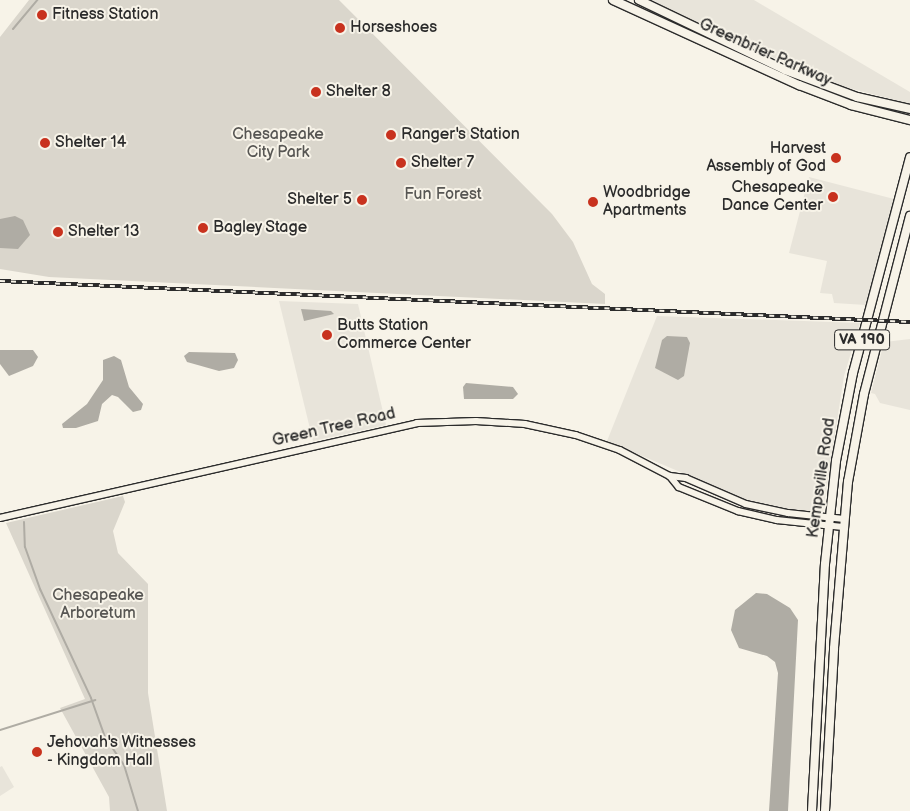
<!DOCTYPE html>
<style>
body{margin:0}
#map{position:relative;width:910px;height:811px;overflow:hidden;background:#f7f3e8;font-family:"Balsamiq Sans",sans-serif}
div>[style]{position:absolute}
.built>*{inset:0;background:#e8e4da}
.green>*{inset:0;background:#dad6cc}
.water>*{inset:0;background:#afaca4}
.stream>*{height:2px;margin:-1px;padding:0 1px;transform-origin:1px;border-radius:1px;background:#afaca4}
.roads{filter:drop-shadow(1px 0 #2b2b2b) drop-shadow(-1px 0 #2b2b2b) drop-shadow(0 1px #2b2b2b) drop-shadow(0 -1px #2b2b2b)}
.minor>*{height:5.5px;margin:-2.75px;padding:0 2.75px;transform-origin:2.75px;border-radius:2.75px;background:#f7f3e8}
.major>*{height:8px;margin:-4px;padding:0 4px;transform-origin:4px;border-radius:4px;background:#f7f3e8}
.rail>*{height:4px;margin-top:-2px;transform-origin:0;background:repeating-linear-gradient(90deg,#f7f3e8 0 5.5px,#2b2b2b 0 11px);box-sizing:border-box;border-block:1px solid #2b2b2b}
.dots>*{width:14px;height:14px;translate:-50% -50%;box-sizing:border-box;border:2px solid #f7f3e8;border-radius:50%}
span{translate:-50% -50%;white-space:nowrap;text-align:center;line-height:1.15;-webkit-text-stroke:4px #f7f3e8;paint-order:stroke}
.shield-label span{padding:1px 4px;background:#f7f3e8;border:1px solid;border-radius:4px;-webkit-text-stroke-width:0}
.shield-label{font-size:15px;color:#2b2b2b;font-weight:700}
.poi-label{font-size:16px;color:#2b2b2b}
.left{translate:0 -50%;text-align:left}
.right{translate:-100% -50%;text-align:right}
.street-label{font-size:16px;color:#2b2b2b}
.park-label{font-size:16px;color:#575653}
</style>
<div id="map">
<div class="built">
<div style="clip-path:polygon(648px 0,754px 0,910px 92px,910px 104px,826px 82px)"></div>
<div style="clip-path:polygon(809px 177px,894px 199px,866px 305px,834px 303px,832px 294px,820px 293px,827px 261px,789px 253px)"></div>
<div style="clip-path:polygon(279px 301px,358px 304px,386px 425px,313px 441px)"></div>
<div style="clip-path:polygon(657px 316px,860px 323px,844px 376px,823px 511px,816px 514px,802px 512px,744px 499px,607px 441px)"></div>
<div style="clip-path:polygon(910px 339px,910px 410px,880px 403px,875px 394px,871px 393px,883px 346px,885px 342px)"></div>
<div style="clip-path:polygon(2px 766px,14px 787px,0 796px,0 767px)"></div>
</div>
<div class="green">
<div style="clip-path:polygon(29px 0,339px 0,552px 214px,573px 242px,592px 284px,605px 294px,605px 304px,49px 277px,0 269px,0 37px)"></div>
<div style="clip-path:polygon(123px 496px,125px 502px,113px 531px,118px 553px,148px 584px,148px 693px,167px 811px,110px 811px,109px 797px,60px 708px,85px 699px,6px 523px)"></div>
</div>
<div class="water">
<div style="clip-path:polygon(15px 216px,23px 220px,30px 235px,18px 249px,0 248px,0 219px)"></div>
<div style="clip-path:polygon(301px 309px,331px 311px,334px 314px,304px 321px)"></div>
<div style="clip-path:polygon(667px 336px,687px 337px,690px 343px,684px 376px,678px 380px,655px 368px,662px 340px)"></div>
<div style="clip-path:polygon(0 350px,33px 350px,38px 357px,33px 366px,9px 376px,0 364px)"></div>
<div style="clip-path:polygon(189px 352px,235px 353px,238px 360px,234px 368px,219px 371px,187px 362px,184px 356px)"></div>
<div style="clip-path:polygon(114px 356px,121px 360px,129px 387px,143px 404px,141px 410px,133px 412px,118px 397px,112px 395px,102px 404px,98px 421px,76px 428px,63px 428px,62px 424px,87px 404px,103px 380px,103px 360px)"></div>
<div style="clip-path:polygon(466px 383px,513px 387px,518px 394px,513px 399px,464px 399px,463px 387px)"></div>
<div style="clip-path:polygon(756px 593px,767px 594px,790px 608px,798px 620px,788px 811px,769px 811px,778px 673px,775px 662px,767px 656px,739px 648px,731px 630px,735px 610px)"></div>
</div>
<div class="stream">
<div style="left:13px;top:29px;width:38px;rotate:-50deg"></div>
<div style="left:24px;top:522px;width:25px;rotate:88deg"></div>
<div style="left:25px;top:547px;width:45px;rotate:70.3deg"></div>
<div style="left:40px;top:589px;width:120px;rotate:64.9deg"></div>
<div style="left:91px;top:698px;width:41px;rotate:70.3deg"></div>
<div style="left:105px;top:737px;width:34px;rotate:56deg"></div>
<div style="left:124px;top:765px;width:48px;rotate:73.1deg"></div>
<div style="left:0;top:730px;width:100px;rotate:-17.5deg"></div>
</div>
<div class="roads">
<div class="minor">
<div style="left:670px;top:476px;width:14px;rotate:51deg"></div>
<div style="left:679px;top:487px;width:64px;rotate:22.1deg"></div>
<div style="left:738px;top:511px;width:40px;rotate:13deg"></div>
<div style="left:777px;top:520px;width:66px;rotate:6.1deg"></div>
<div style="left:0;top:518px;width:428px;rotate:-12.8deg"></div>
<div style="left:417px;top:423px;width:59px;rotate:-1.9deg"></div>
<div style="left:476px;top:421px;width:49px;rotate:3.5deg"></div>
<div style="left:525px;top:424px;width:52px;rotate:12.2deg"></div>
<div style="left:576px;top:435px;width:46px;rotate:18.8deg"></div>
<div style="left:620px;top:450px;width:56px;rotate:27.5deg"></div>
<div style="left:670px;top:476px;width:16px;rotate:7deg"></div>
<div style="left:686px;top:478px;width:65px;rotate:23.4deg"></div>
<div style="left:746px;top:504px;width:43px;rotate:12.1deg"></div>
<div style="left:788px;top:513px;width:56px;rotate:6.1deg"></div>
</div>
<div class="major">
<div style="left:613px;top:0;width:205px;rotate:24.6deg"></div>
<div style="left:799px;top:85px;width:56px;rotate:21deg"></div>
<div style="left:851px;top:105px;width:61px;rotate:14.3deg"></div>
<div style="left:639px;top:0;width:162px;rotate:25.6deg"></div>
<div style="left:785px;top:70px;width:77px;rotate:20.6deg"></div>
<div style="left:857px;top:97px;width:54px;rotate:12.8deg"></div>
<div style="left:812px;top:811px;width:247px;rotate:-87deg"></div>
<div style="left:825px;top:564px;width:104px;rotate:-83.9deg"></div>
<div style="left:836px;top:461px;width:90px;rotate:-79.1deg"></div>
<div style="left:853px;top:373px;width:223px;rotate:-75.2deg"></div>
<div style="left:825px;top:811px;width:163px;rotate:-86.8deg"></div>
<div style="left:834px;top:648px;width:167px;rotate:-85.2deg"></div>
<div style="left:848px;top:482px;width:89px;rotate:-79.7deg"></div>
<div style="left:864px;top:394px;width:184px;rotate:-75.5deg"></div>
</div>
</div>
<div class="rail">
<div style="left:0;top:281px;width:911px;rotate:2.58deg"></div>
</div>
<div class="dots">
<div style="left:42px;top:15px;background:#c8321e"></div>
<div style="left:340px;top:28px;background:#c8321e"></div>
<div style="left:316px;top:92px;background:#c8321e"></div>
<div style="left:391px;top:135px;background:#c8321e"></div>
<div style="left:45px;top:143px;background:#c8321e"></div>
<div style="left:836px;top:158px;background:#c8321e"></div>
<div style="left:401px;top:163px;background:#c8321e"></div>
<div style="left:833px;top:197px;background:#c8321e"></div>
<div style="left:362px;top:200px;background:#c8321e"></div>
<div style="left:593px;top:202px;background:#c8321e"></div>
<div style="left:203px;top:228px;background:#c8321e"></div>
<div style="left:58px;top:232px;background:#c8321e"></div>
<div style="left:327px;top:335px;background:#c8321e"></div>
<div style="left:37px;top:752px;background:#c8321e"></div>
</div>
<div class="shield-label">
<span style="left:862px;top:340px">VA 190</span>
</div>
<div class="poi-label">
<span class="left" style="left:52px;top:15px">Fitness Station</span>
<span class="left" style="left:350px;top:28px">Horseshoes</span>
<span class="left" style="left:326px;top:92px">Shelter 8</span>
<span class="left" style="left:401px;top:135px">Ranger's Station</span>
<span class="left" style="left:55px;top:143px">Shelter 14</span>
<span class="right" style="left:826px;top:158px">Harvest<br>Assembly of God</span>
<span class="left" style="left:411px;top:163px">Shelter 7</span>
<span class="right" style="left:823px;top:197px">Chesapeake<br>Dance Center</span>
<span class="left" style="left:603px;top:202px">Woodbridge<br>Apartments</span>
<span class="right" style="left:352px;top:200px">Shelter 5</span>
<span class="left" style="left:213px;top:228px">Bagley Stage</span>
<span class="left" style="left:68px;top:232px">Shelter 13</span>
<span class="left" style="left:337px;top:335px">Butts Station<br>Commerce Center</span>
<span class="left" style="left:47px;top:752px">Jehovah's Witnesses<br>- Kingdom Hall</span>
</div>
<div class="street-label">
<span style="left:765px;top:53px;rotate:24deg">Greenbrier Parkway</span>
<span style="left:334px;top:428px;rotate:-13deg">Green Tree Road</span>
<span style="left:822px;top:478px;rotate:-82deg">Kempsville Road</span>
</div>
<div class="park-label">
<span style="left:278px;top:144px">Chesapeake<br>City Park</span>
<span style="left:443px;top:195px">Fun Forest</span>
<span style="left:98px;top:605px">Chesapeake<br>Arboretum</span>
</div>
</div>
